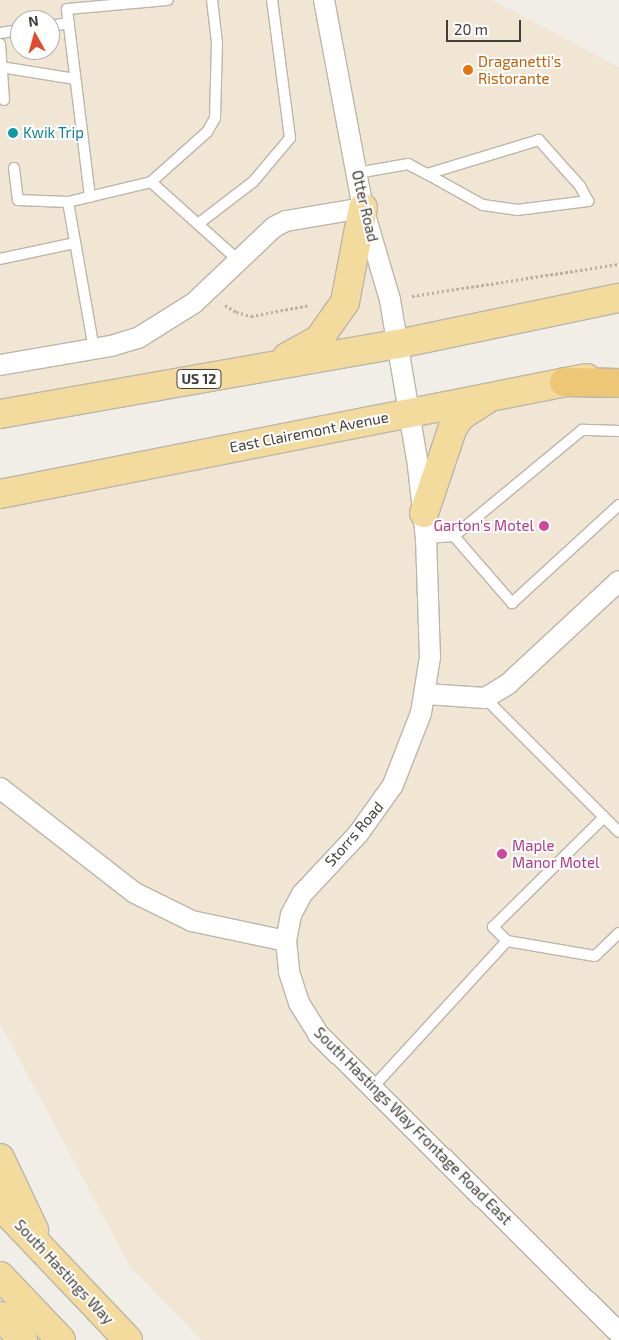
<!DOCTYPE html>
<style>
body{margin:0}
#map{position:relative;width:619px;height:1340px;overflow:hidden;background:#f1eee7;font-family:"Exo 2",sans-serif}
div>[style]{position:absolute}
.commercial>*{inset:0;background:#f1e5d4}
.path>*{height:3px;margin-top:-1.5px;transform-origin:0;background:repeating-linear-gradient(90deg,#bcb19d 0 2.5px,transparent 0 5px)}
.roads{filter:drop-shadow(1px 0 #bcb6aa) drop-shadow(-1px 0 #bcb6aa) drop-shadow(0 1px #bcb6aa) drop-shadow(0 -1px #bcb6aa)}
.lane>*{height:10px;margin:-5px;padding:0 5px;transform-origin:5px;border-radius:5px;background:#fff}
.street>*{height:20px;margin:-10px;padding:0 10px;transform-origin:10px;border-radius:10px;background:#fff}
.primary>*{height:28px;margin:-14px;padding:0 14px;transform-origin:14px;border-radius:14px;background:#f3db9e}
.highway>*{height:28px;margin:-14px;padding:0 14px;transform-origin:14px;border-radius:14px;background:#edc676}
.dots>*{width:14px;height:14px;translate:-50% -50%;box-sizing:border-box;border:2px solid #fff;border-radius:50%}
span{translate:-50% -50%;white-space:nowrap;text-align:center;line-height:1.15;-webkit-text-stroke:4px #fff;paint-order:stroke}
.shield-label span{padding:1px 4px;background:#fff;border:1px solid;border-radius:4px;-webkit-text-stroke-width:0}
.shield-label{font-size:14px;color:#433e37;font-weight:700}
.food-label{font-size:15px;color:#c56008}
.left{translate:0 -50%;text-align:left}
.culture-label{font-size:15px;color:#0d838f}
.street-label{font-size:15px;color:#433e37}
.hotel-label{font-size:15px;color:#b23c85}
.right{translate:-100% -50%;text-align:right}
.north{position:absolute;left:10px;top:10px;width:50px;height:50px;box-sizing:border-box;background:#fff;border:1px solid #b4b2af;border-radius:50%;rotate:353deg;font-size:14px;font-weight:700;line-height:20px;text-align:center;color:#433e37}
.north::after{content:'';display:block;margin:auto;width:18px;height:22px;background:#e14a2e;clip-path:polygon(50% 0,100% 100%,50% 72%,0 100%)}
.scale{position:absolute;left:446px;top:20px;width:75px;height:22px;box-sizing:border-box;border:2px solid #433e37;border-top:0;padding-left:6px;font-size:15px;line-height:18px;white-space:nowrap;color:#433e37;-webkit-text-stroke:4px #fff;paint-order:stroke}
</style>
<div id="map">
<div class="commercial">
<div style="clip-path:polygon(evenodd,0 0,492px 0,619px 67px,619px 298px,0 414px,0 0,20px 20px,50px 20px,50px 50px,20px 50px,20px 20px)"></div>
<div style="clip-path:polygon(619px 372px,619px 1340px,202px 1340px,131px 1268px,0 1023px,0 494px)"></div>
</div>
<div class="path">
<div style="left:412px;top:296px;width:209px;rotate:-8.8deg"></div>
<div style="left:225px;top:305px;width:13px;rotate:32deg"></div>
<div style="left:236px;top:312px;width:16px;rotate:15deg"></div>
<div style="left:251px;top:316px;width:60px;rotate:-10.6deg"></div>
</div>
<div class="roads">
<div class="lane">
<div style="left:50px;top:26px;width:19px;rotate:-9deg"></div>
<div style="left:0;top:33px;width:20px;rotate:-9deg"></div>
<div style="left:0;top:44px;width:56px;rotate:85.9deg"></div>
<div style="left:1px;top:67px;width:75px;rotate:9.2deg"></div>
<div style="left:14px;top:168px;width:32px;rotate:83deg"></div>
<div style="left:18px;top:200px;width:50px;rotate:2.3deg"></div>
<div style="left:68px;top:202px;width:85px;rotate:-13.5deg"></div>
<div style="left:151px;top:182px;width:75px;rotate:-41.8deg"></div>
<div style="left:207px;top:132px;width:16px;rotate:-60deg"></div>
<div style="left:215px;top:118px;width:75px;rotate:-88.5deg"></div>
<div style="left:217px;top:43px;width:43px;rotate:-96.6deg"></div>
<div style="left:357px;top:173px;width:52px;rotate:-10deg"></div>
<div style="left:408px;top:164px;width:21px;rotate:28deg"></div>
<div style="left:427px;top:174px;width:64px;rotate:29deg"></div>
<div style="left:483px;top:205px;width:34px;rotate:8deg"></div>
<div style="left:517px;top:210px;width:72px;rotate:-7.2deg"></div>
<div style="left:588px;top:201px;width:17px;rotate:-118deg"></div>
<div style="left:580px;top:186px;width:62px;rotate:-131.7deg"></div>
<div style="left:539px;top:140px;width:117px;rotate:163.1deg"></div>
<div style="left:151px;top:182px;width:118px;rotate:41.9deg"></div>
<div style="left:90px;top:197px;width:189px;rotate:-97deg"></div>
<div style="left:67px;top:9px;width:101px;rotate:-5.1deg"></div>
<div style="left:68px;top:202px;width:149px;rotate:80deg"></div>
<div style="left:198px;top:224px;width:69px;rotate:-37.4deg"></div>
<div style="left:253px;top:182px;width:57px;rotate:-49.9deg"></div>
<div style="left:290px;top:138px;width:139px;rotate:-97.4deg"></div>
<div style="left:0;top:259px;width:77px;rotate:-12deg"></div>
<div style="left:619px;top:431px;width:37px;rotate:-178deg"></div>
<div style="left:582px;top:430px;width:166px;rotate:140.4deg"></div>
<div style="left:454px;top:536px;width:89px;rotate:49.1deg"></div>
<div style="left:512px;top:603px;width:145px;rotate:-42.5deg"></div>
<div style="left:426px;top:538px;width:28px;rotate:-4deg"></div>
<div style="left:604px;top:817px;width:21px;rotate:45deg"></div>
<div style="left:507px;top:941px;width:89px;rotate:9.7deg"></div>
<div style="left:595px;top:956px;width:33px;rotate:-44deg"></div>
<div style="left:373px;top:1087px;width:198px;rotate:-47.5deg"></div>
<div style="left:507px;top:941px;width:20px;rotate:-135deg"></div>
<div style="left:493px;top:927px;width:156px;rotate:-44.7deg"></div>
<div style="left:604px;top:817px;width:168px;rotate:-135deg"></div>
</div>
<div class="street">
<div style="left:324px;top:0;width:212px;rotate:79.4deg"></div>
<div style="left:363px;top:208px;width:96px;rotate:73.6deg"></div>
<div style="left:390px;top:300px;width:168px;rotate:80.4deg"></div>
<div style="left:418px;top:466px;width:72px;rotate:83.7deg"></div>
<div style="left:426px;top:538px;width:119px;rotate:88.1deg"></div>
<div style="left:430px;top:657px;width:57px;rotate:99.1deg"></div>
<div style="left:421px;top:713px;width:77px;rotate:111.3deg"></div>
<div style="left:393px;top:785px;width:60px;rotate:125.5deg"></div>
<div style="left:358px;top:834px;width:82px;rotate:133deg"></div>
<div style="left:302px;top:894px;width:24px;rotate:118deg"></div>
<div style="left:291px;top:915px;width:26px;rotate:101deg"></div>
<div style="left:286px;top:941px;width:31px;rotate:84deg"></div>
<div style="left:289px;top:972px;width:33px;rotate:72deg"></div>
<div style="left:299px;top:1003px;width:36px;rotate:58deg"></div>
<div style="left:318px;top:1034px;width:424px;rotate:44.8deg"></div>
<div style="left:0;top:365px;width:113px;rotate:-9.7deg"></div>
<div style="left:111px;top:346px;width:28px;rotate:-17deg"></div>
<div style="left:138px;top:338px;width:66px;rotate:-32deg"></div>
<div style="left:194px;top:303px;width:110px;rotate:-43.5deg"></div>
<div style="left:274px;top:227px;width:13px;rotate:-27deg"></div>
<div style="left:286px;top:221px;width:78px;rotate:-9.6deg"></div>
<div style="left:426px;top:694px;width:59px;rotate:3.9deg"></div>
<div style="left:485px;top:698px;width:27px;rotate:-31deg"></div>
<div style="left:508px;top:684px;width:151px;rotate:-42.9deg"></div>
<div style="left:0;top:788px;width:171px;rotate:37.9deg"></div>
<div style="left:135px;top:893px;width:64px;rotate:26.2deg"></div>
<div style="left:192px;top:921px;width:96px;rotate:12deg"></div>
</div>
<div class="primary">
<div style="left:287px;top:357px;width:37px;rotate:-29deg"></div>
<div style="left:319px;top:339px;width:45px;rotate:-54.9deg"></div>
<div style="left:345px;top:302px;width:96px;rotate:-79.2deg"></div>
<div style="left:0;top:414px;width:404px;rotate:-10deg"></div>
<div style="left:398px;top:344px;width:226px;rotate:-11.8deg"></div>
<div style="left:0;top:494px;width:598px;rotate:-11.18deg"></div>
<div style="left:424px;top:513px;width:91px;rotate:-71.4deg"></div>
<div style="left:453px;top:427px;width:14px;rotate:-54deg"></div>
<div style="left:461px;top:416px;width:30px;rotate:-33deg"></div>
<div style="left:0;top:1158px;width:80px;rotate:64.7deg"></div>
<div style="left:0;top:1205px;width:186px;rotate:46.5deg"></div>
<div style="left:0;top:1276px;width:88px;rotate:46.4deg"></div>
<div style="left:0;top:1316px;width:33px;rotate:46deg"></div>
</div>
<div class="highway">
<div style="left:564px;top:382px;width:55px;rotate:1deg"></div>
</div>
</div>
<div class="dots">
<div style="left:468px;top:70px;background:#e8710a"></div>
<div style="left:13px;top:133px;background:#0f9aa8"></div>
<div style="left:544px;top:526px;background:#d1479c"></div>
<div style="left:502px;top:854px;background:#d1479c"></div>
</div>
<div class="shield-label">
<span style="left:199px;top:379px">US 12</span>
</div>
<div class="food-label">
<span class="left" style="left:478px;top:70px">Draganetti's<br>Ristorante</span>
</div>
<div class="culture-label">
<span class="left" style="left:23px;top:133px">Kwik Trip</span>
</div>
<div class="street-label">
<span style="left:365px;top:206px;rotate:77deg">Otter Road</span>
<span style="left:309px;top:432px;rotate:-11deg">East Clairemont Avenue</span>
<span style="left:354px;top:834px;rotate:-49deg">Storrs Road</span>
<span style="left:413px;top:1126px;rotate:45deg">South Hastings Way Frontage Road East</span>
<span style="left:64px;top:1272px;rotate:47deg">South Hastings Way</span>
</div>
<div class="hotel-label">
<span class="right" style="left:534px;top:526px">Garton's Motel</span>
<span class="left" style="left:512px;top:854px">Maple<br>Manor Motel</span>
</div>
<div class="north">N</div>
<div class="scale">20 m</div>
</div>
